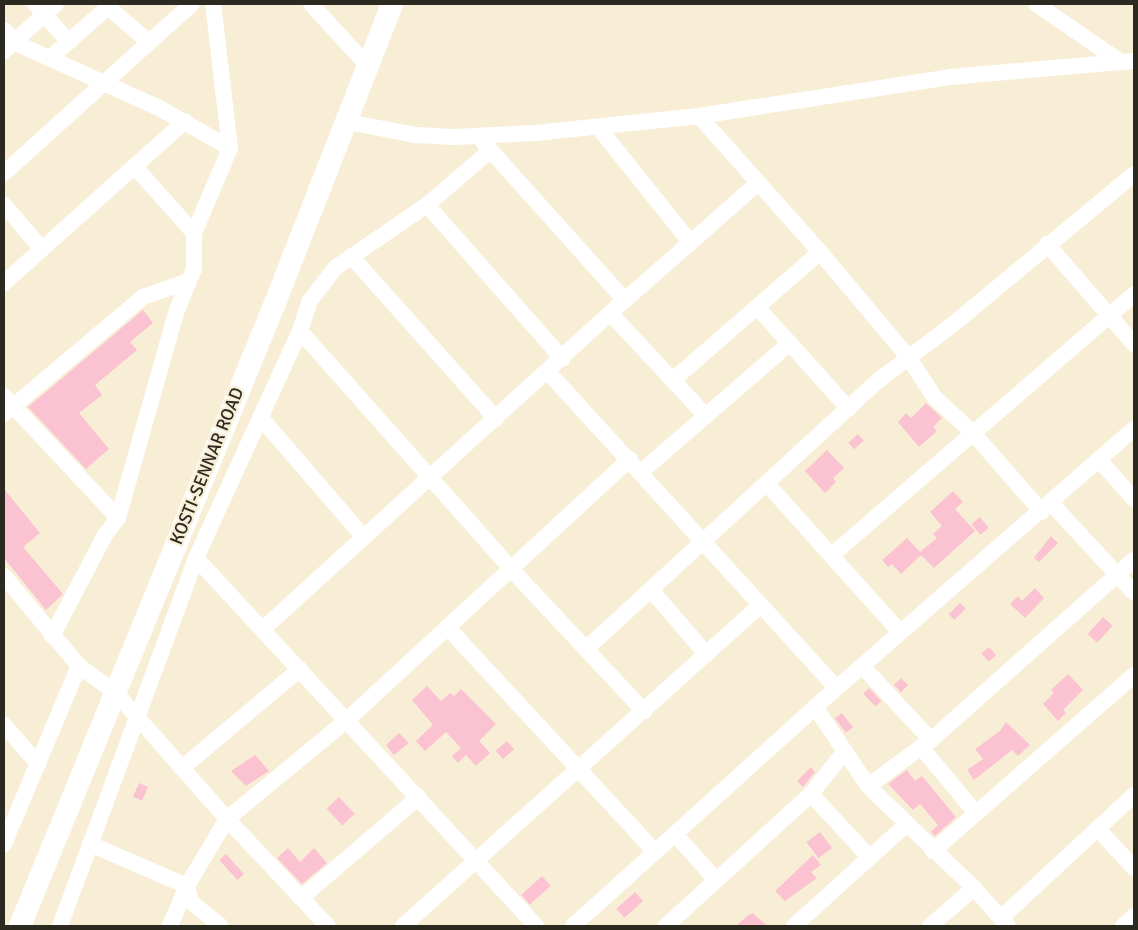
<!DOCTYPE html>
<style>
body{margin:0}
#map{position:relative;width:1138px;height:930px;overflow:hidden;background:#f8eed6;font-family:Signika,sans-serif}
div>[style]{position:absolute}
.building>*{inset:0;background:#fbc2d2;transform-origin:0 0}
.minor>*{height:16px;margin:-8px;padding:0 8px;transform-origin:8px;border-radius:8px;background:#fff}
.highway>*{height:22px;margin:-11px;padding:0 11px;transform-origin:11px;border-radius:11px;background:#fff}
span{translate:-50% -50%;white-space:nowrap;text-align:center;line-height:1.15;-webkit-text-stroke:4.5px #f8eed6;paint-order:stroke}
.street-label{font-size:18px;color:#2c2920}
.frame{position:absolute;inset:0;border:5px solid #2c2920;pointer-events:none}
</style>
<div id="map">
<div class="building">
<div style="clip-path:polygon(143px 310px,153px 323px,130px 342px,137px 350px,95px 385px,102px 395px,79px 413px,109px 449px,86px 469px,28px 407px)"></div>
<div style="clip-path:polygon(926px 403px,942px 418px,933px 427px,937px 431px,919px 447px,898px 422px,906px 413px,911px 418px)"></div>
<div style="left:858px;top:434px;width:9px;height:13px;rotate:49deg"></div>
<div style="clip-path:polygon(827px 450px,844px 468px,833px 478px,836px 482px,825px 493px,805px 471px)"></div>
<div style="clip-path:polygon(4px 489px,40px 533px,23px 547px,63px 594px,46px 610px,4px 558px)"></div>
<div style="clip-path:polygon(953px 491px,963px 502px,955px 509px,975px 531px,934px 568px,921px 555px,901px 574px,892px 564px,888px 567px,882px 560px,907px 538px,920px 552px,937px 538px,933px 534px,942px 526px,930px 512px)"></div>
<div style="left:980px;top:517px;width:14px;height:11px;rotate:51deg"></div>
<div style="clip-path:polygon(1051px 536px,1058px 543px,1039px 562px,1034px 558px)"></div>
<div style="clip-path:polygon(1035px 588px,1044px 598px,1025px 618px,1010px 604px,1018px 596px,1022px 601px)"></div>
<div style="left:960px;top:603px;width:8px;height:16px;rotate:45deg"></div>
<div style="left:1103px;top:617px;width:13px;height:23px;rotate:42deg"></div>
<div style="left:989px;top:647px;width:11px;height:10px;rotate:49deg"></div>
<div style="clip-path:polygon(1068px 674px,1083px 690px,1063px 710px,1066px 713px,1058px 721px,1043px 704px,1054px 693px,1051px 690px)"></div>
<div style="left:901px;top:678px;width:10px;height:10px;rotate:45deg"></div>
<div style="clip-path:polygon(427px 686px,441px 701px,450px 693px,454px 696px,461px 689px,496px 724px,479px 741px,490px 753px,476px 766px,466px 755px,458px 763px,452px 756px,461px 748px,446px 732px,425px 751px,416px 741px,433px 725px,412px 700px)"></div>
<div style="left:869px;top:688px;width:18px;height:8px;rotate:47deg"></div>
<div style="left:842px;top:713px;width:18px;height:9px;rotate:52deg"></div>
<div style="clip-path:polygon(1006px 722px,1030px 745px,1018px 756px,1012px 750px,974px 780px,967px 770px,983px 759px,975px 749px,1000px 731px)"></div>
<div style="clip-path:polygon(399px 733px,409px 743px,394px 755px,386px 745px)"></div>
<div style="left:507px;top:741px;width:11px;height:15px;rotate:49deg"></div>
<div style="clip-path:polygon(255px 755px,269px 771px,246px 786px,231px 771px)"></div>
<div style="clip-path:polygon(811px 767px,815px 772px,803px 787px,797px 781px)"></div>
<div style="clip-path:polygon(907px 770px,915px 781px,922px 776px,956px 817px,935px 836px,931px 832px,938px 825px,920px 804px,913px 810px,888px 784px)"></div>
<div style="left:139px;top:783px;width:10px;height:15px;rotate:24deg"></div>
<div style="left:339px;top:797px;width:23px;height:17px;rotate:47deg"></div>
<div style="left:820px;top:832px;width:20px;height:17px;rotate:53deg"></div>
<div style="clip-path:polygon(288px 848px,300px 862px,314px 848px,327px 863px,302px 884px,277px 858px)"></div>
<div style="left:226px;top:854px;width:27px;height:9px;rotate:48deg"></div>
<div style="clip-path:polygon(813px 855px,821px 865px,811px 872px,817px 878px,785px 901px,775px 891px)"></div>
<div style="left:542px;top:876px;width:13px;height:28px;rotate:48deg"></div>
<div style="left:635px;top:892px;width:12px;height:25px;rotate:48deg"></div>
<div style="clip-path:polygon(753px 913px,767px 926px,736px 926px,747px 916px)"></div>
</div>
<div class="minor">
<div style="left:35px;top:4px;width:51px;rotate:48.2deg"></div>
<div style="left:311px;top:4px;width:83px;rotate:47.4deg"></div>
<div style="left:1036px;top:4px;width:103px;rotate:34.3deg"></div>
<div style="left:4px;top:30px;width:20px;rotate:45deg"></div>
<div style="left:18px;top:44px;width:157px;rotate:24.4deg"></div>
<div style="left:161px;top:109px;width:79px;rotate:29.5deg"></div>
<div style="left:4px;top:51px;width:70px;rotate:-42.1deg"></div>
<div style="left:50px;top:58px;width:77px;rotate:-41.3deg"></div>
<div style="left:108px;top:7px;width:54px;rotate:40.5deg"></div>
<div style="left:699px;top:116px;width:182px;rotate:48.3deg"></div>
<div style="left:820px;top:252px;width:137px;rotate:50deg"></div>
<div style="left:908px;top:357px;width:49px;rotate:56.6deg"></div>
<div style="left:935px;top:398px;width:50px;rotate:42.6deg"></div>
<div style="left:972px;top:432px;width:106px;rotate:48.8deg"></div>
<div style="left:347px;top:118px;width:13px;rotate:29deg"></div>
<div style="left:358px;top:124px;width:58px;rotate:10.9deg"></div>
<div style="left:415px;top:135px;width:39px;rotate:3deg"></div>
<div style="left:454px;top:137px;width:81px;rotate:-2.8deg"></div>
<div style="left:535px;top:133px;width:165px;rotate:-5.9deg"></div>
<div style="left:699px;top:116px;width:254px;rotate:-8.8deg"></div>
<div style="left:950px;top:77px;width:185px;rotate:-5deg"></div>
<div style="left:598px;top:127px;width:147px;rotate:51.3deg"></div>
<div style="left:483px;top:142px;width:212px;rotate:48.1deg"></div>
<div style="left:135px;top:167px;width:89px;rotate:48.2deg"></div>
<div style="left:4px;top:173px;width:253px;rotate:-42deg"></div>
<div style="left:4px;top:205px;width:58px;rotate:49.2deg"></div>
<div style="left:427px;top:205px;width:205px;rotate:48.6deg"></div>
<div style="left:1047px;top:244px;width:133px;rotate:49deg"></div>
<div style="left:351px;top:256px;width:218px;rotate:48.3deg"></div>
<div style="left:4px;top:283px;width:243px;rotate:-41.8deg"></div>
<div style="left:757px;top:307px;width:137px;rotate:48deg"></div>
<div style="left:610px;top:313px;width:141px;rotate:47deg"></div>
<div style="left:300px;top:331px;width:32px;rotate:-72deg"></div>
<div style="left:310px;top:301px;width:41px;rotate:-52.9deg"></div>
<div style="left:335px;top:268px;width:112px;rotate:-34.4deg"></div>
<div style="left:427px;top:205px;width:84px;rotate:-40.7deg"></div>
<div style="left:548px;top:372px;width:428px;rotate:47.6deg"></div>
<div style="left:673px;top:380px;width:195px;rotate:-41deg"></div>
<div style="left:4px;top:396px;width:167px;rotate:46.9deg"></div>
<div style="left:4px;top:414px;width:182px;rotate:-40.1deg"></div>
<div style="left:143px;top:297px;width:49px;rotate:-19.2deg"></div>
<div style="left:261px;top:418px;width:156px;rotate:49.2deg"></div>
<div style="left:1100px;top:461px;width:51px;rotate:48.2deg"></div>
<div style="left:641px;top:472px;width:197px;rotate:-40.9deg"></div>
<div style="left:768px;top:485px;width:198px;rotate:48.1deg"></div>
<div style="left:1051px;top:503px;width:122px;rotate:47.3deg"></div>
<div style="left:832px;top:555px;width:399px;rotate:-40.8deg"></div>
<div style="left:196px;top:558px;width:501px;rotate:47.26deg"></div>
<div style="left:4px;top:576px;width:117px;rotate:50.2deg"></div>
<div style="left:79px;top:666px;width:46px;rotate:36.1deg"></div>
<div style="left:116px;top:693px;width:168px;rotate:48.6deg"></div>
<div style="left:227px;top:819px;width:147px;rotate:46.7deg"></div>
<div style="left:652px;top:591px;width:84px;rotate:49.3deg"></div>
<div style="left:447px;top:627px;width:306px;rotate:47.2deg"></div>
<div style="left:263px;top:629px;width:489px;rotate:-42.3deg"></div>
<div style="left:625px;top:300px;width:176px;rotate:-41.3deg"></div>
<div style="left:52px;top:636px;width:114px;rotate:-62.3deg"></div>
<div style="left:105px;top:535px;width:21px;rotate:-53deg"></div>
<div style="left:118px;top:518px;width:216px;rotate:-74.2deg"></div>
<div style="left:177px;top:310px;width:44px;rotate:-67.5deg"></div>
<div style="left:194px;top:269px;width:36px;rotate:-90deg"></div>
<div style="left:194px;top:233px;width:92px;rotate:-67deg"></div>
<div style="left:230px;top:148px;width:145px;rotate:-96.7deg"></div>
<div style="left:586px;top:649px;width:398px;rotate:-42.6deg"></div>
<div style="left:879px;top:380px;width:90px;rotate:-36.9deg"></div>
<div style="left:951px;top:326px;width:238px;rotate:-39.7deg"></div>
<div style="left:863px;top:667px;width:100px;rotate:47deg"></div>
<div style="left:815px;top:707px;width:95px;rotate:56.1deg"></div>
<div style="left:868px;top:786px;width:147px;rotate:43.9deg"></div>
<div style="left:974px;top:888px;width:51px;rotate:48.2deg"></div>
<div style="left:4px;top:725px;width:52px;rotate:48.9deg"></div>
<div style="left:921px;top:747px;width:85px;rotate:50.3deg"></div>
<div style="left:182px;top:768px;width:154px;rotate:-40deg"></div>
<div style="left:868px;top:786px;width:78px;rotate:-36.1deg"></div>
<div style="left:931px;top:740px;width:271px;rotate:-41.6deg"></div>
<div style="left:811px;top:794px;width:87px;rotate:47.3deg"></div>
<div style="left:1098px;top:829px;width:53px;rotate:47.3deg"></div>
<div style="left:675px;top:834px;width:62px;rotate:48.3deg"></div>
<div style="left:4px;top:844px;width:193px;rotate:-67.2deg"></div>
<div style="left:90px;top:844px;width:106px;rotate:23.4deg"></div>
<div style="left:187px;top:886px;width:16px;rotate:76deg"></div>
<div style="left:191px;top:902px;width:38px;rotate:39deg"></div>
<div style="left:933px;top:851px;width:267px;rotate:-41.2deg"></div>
<div style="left:301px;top:898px;width:155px;rotate:-40.6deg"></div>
<div style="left:1001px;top:918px;width:181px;rotate:-42.8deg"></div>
<div style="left:60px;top:926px;width:392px;rotate:-69.7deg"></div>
<div style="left:196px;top:558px;width:250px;rotate:-65.4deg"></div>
<div style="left:300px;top:331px;width:318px;rotate:48.4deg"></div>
<div style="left:511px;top:569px;width:195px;rotate:46.9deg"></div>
<div style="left:170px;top:926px;width:43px;rotate:-67deg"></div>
<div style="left:187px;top:886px;width:78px;rotate:-59.2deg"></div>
<div style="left:227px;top:819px;width:156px;rotate:-39.5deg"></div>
<div style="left:347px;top:720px;width:385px;rotate:-42.7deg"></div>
<div style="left:403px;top:926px;width:481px;rotate:-41.9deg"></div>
<div style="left:573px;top:926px;width:326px;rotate:-42.1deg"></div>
<div style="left:815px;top:707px;width:423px;rotate:-41.1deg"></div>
<div style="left:666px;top:926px;width:196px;rotate:-42.3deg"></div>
<div style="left:811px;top:794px;width:55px;rotate:-51.7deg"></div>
<div style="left:794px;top:926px;width:152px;rotate:-42.1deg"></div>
<div style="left:930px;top:926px;width:58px;rotate:-40.8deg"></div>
<div style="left:1123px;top:926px;width:15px;rotate:-42deg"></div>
</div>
<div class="highway">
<div style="left:20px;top:926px;width:673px;rotate:-67.74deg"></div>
<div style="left:275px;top:303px;width:321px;rotate:-68.6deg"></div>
</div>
<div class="street-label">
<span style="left:207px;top:466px;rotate:-68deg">KOSTI-SENNAR ROAD</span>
</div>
<div class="frame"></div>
</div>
